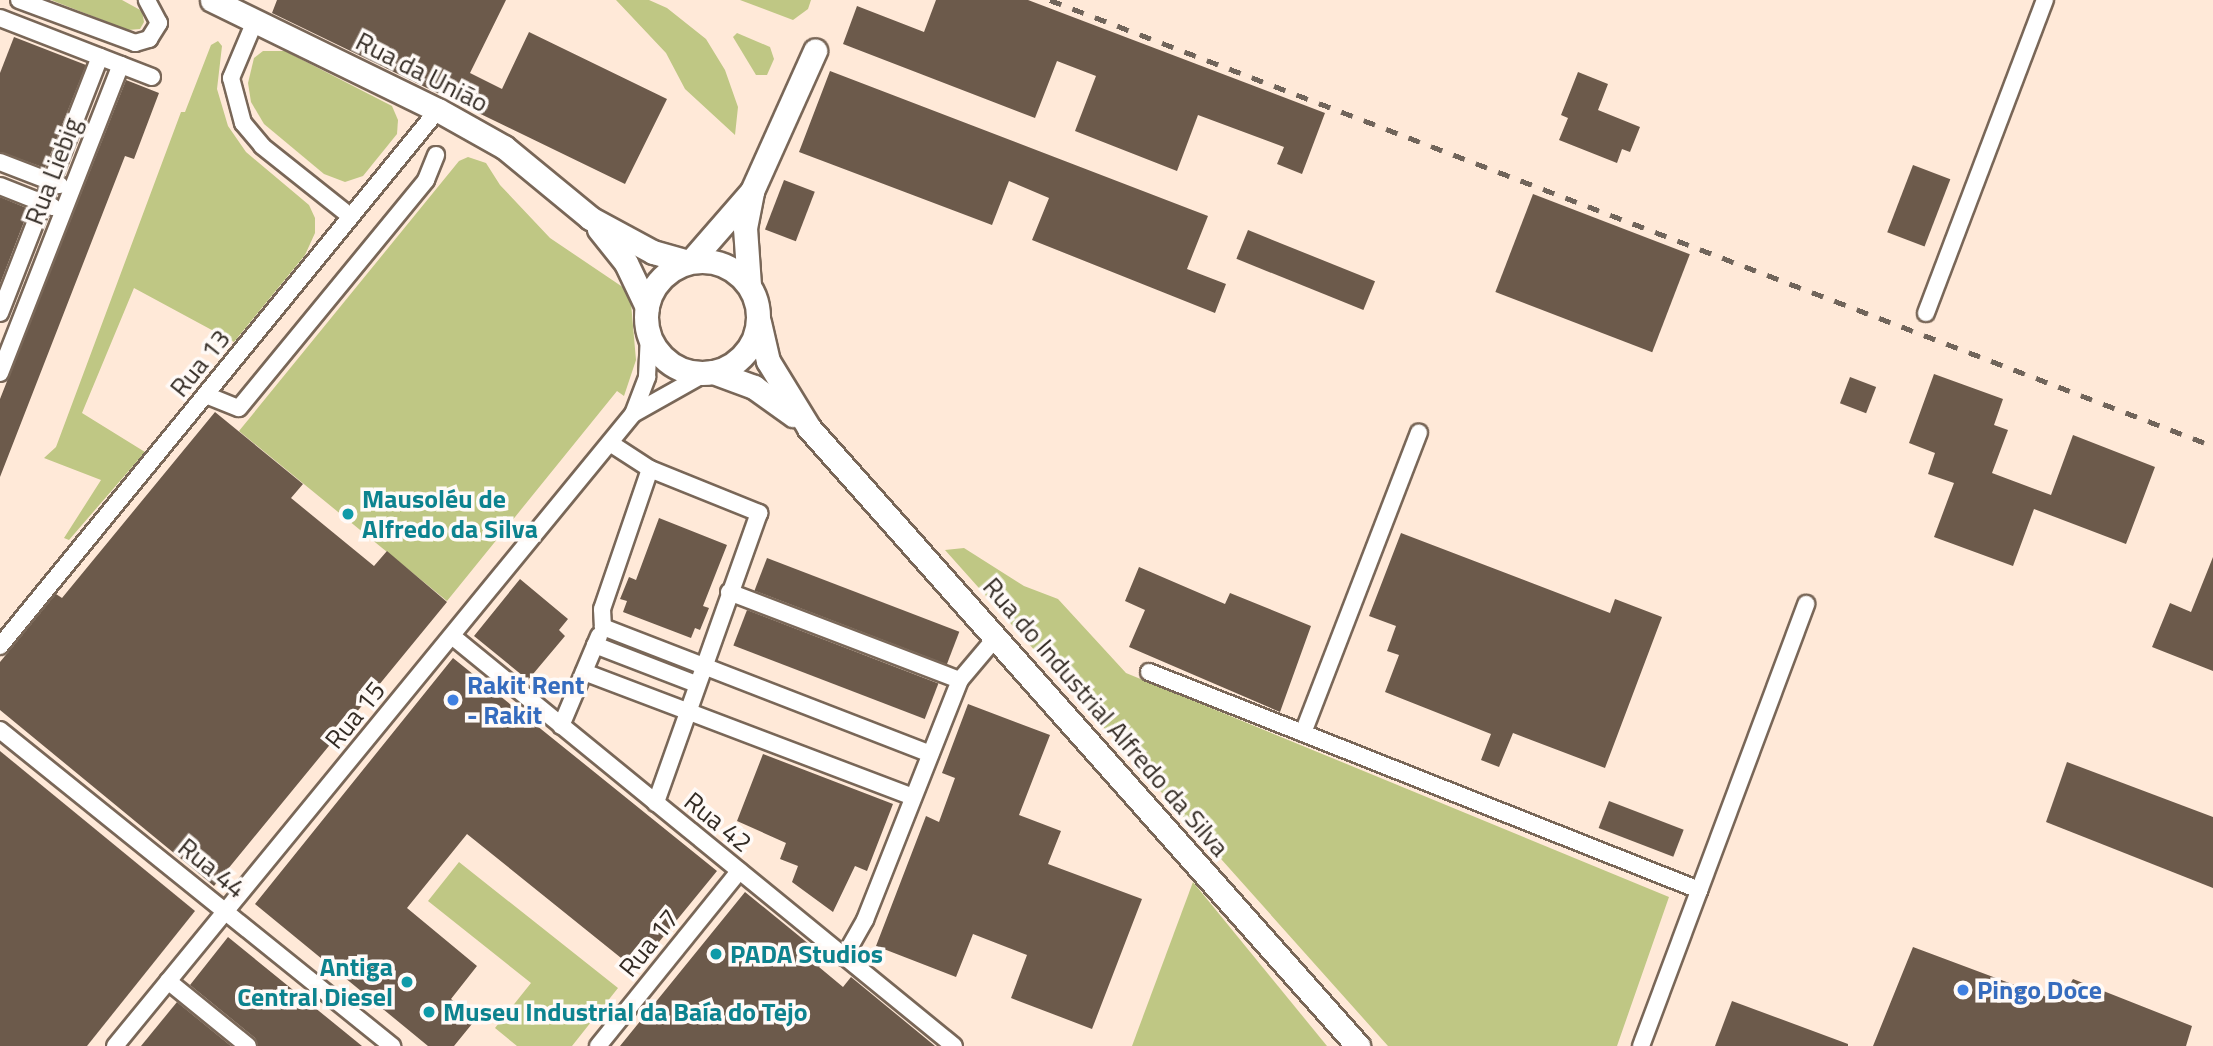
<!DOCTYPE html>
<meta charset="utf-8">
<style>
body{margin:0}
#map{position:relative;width:2213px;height:1046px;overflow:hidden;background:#ffe9d8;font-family:"Titillium Web",sans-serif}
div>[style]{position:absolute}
.green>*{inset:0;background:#bfc784}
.building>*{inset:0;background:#6c5a4b;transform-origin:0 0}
.roads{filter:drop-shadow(2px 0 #796758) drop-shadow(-2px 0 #796758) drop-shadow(0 2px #796758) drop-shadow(0 -2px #796758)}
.street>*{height:16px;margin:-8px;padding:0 8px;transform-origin:8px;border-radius:8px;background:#fff}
.secondary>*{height:23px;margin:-11.5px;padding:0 11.5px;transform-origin:11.5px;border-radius:11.5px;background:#fff}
.secondary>.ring{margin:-11.5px;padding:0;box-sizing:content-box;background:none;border:23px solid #fff;border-radius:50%}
.rail>*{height:5px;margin-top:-2.5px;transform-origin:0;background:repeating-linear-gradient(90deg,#70645a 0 12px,transparent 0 24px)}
.dots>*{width:19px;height:19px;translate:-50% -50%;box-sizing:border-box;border:4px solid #fffaf7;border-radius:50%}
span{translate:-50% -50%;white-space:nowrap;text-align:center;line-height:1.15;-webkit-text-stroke:7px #fffaf7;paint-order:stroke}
.street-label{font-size:26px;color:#332b24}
.culture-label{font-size:26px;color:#0d838f;font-weight:700}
.left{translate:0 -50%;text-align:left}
.right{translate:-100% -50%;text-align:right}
.shop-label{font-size:26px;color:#366cbe;font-weight:700}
</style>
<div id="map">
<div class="green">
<div style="clip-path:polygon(51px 0,122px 0,142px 11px,144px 22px,140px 29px,128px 30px)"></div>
<div style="clip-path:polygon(616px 0,649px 0,667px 8px,706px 39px,725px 70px,738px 107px,735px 135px,685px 89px,666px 53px)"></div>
<div style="clip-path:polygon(740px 0,811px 0,808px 9px,793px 20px)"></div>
<div style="clip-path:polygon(737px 33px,770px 47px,774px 59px,767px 75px,756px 75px,733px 37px)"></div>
<div style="clip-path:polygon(218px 41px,222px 46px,217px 89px,228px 126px,246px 152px,309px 205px,315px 218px,315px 233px,305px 255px,234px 342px,134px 288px,82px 413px,145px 452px,69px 540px,64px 538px,101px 480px,44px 458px,56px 447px,181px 112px,185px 112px,211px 45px)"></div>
<div style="clip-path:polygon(263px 51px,285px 51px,392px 106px,398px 120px,397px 134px,363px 176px,345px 182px,324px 174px,264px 124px,251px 102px,248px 83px,254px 58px)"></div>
<div style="clip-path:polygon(468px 157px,486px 163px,500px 185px,550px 238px,630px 292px,636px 360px,624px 396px,617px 391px,447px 601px,239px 431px,459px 161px)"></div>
<div style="clip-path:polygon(964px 548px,1024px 586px,1058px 599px,1126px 673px,1669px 897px,1617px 1046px,1388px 1046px,945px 550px)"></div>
<div style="clip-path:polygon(459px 862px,618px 988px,572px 1046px,517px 1046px,495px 1028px,531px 983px,428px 901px)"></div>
<div style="clip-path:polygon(1193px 882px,1327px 1046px,1132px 1046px)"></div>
</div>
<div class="building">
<div style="clip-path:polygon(277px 0,506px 0,470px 73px,502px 89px,529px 32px,667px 99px,625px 184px,272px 13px)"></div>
<div style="clip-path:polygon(936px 0,1028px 0,1325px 113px,1302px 174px,1277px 164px,1284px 147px,1198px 115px,1177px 171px,1075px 131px,1096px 76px,1057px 61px,1035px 118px,843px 44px,857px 6px,924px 32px)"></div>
<div style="clip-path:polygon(14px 37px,86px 65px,45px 168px,0 152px,0 73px)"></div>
<div style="clip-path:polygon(830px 71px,1208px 216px,1187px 269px,1226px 284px,1215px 313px,1032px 240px,1049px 198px,1009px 181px,992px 225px,799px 152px)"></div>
<div style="clip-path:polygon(1578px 72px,1608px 84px,1598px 110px,1640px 127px,1630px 152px,1622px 149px,1617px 163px,1559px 140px,1568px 118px,1561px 115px)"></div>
<div style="clip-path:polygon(126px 80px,159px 93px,134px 159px,125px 156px,0 477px,0 399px)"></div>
<div style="left:1913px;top:165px;width:40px;height:72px;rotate:21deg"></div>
<div style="left:784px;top:180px;width:33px;height:53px;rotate:21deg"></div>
<div style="left:1533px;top:194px;width:168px;height:105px;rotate:21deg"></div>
<div style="clip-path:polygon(0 197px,29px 209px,0 284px)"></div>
<div style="left:1248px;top:230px;width:137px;height:31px;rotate:22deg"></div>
<div style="clip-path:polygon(1934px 374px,2003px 399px,1994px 425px,2008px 430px,1992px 473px,2051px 495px,2073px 435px,2155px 467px,2126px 544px,2034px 509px,2013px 566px,1934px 537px,1954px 483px,1928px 474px,1935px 453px,1909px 443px)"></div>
<div style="left:1850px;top:377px;width:28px;height:28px;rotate:21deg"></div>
<div style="clip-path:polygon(215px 412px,303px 484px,291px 498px,374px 566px,387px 551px,447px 602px,214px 886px,0 710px,0 662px,56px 594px,62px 598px)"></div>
<div style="clip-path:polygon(659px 518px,727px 545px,703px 606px,709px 608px,700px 630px,695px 628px,691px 638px,623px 612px,627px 601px,620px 599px,629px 577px,636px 580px)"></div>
<div style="clip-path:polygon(1401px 533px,1610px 613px,1615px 599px,1662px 617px,1605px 768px,1513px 733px,1499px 767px,1481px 760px,1491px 734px,1385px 692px,1399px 655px,1387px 651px,1396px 626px,1369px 616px)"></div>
<div style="clip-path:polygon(2213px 557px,2213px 671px,2152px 647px,2170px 603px,2191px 612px)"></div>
<div style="left:767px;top:558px;width:206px;height:35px;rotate:21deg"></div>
<div style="clip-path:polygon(1139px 567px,1225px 604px,1230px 593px,1311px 626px,1280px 712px,1129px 647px,1145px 610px,1125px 601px)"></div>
<div style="clip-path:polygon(520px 579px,568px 619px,559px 630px,565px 636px,528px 680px,474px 636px)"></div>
<div style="left:747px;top:610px;width:205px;height:38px;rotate:21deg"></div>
<div style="clip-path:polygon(453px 658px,717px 871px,636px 970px,467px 834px,407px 908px,477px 966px,451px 999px,476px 1019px,454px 1046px,428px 1046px,255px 904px)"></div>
<div style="clip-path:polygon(968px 704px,1050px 735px,1019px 815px,1061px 831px,1048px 864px,1142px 899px,1092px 1029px,1011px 998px,1027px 955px,973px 934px,956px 977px,876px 946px,926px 816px,939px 822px,955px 778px,942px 773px)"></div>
<div style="clip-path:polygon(0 751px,195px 911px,87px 1046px,0 1046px)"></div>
<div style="clip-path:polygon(763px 754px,893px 804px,867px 871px,855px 866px,833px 912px,792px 882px,798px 866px,780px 859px,786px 843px,737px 821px)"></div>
<div style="clip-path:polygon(2067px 762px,2213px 817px,2213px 888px,2046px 822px)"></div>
<div style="left:1609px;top:801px;width:80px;height:29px;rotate:21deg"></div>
<div style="clip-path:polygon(745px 892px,826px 958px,819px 967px,843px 987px,851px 977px,935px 1046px,620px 1046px)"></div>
<div style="clip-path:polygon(228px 937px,362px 1046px,258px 1046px,255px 1038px,190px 985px)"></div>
<div style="clip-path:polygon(1913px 947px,2060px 1002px,2073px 979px,2192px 1026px,2186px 1046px,1873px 1046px)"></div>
<div style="clip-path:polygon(1732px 1001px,1848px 1044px,1848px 1046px,1715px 1046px)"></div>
<div style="clip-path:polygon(177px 1002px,231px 1046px,141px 1046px)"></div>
</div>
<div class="roads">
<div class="street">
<div style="left:19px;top:0;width:124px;rotate:20.3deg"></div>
<div style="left:135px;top:43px;width:15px;rotate:-16deg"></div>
<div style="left:149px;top:39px;width:19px;rotate:-58deg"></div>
<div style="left:159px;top:23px;width:26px;rotate:-118deg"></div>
<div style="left:0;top:18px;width:163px;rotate:21.2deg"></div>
<div style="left:255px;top:21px;width:62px;rotate:112.8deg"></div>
<div style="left:231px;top:78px;width:47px;rotate:75.1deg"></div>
<div style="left:243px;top:123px;width:30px;rotate:50deg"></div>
<div style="left:262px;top:146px;width:112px;rotate:38.5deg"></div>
<div style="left:0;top:162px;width:64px;rotate:21deg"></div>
<div style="left:0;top:186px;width:57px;rotate:21.6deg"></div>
<div style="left:0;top:313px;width:275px;rotate:-68.7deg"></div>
<div style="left:1926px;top:313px;width:335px;rotate:-69.2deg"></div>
<div style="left:0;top:373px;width:331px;rotate:-68.6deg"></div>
<div style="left:206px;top:395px;width:35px;rotate:22deg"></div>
<div style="left:239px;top:408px;width:295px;rotate:-50.6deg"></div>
<div style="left:426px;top:180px;width:27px;rotate:-68deg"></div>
<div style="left:633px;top:414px;width:84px;rotate:-29.3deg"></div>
<div style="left:610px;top:443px;width:48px;rotate:33deg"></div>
<div style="left:650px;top:469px;width:148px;rotate:108.9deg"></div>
<div style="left:602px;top:609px;width:18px;rotate:87deg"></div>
<div style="left:603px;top:627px;width:351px;rotate:21.2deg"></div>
<div style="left:650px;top:469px;width:118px;rotate:22deg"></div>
<div style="left:759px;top:513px;width:308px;rotate:109.6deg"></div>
<div style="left:729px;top:592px;width:247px;rotate:20.9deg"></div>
<div style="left:452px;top:636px;width:648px;rotate:39.24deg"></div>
<div style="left:595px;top:645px;width:108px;rotate:21.1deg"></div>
<div style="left:0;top:646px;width:692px;rotate:-50.75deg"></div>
<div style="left:584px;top:672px;width:352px;rotate:20.8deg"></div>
<div style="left:1149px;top:672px;width:592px;rotate:21.62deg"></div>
<div style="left:561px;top:726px;width:98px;rotate:-67.1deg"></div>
<div style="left:0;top:730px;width:504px;rotate:38.87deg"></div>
<div style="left:1303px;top:733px;width:322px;rotate:-68.9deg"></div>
<div style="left:844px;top:957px;width:43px;rotate:-60.4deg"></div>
<div style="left:865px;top:920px;width:258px;rotate:-68.4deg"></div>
<div style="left:960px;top:680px;width:57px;rotate:-49.9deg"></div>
<div style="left:168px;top:981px;width:103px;rotate:39.1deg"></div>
<div style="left:115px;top:1046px;width:817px;rotate:-50.66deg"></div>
<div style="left:633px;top:414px;width:40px;rotate:-69deg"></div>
<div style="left:647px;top:377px;width:43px;rotate:-87.3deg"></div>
<div style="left:598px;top:1046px;width:225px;rotate:-51.1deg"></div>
<div style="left:1641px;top:1046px;width:472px;rotate:-69.5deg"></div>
</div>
<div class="secondary">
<div style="left:212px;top:0;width:251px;rotate:26deg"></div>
<div style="left:438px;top:110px;width:76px;rotate:29.3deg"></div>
<div style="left:504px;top:147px;width:112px;rotate:39.5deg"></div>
<div style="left:590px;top:218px;width:72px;rotate:28.4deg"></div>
<div style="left:653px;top:252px;width:35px;rotate:16deg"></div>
<div style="left:599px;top:229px;width:43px;rotate:51.5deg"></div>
<div style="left:626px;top:263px;width:49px;rotate:64.5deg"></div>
<div class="ring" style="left:646px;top:261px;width:89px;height:89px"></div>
<div style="left:691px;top:261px;width:93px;rotate:-48.9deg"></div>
<div style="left:749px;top:285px;width:57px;rotate:-94deg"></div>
<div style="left:745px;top:228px;width:38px;rotate:-79deg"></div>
<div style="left:752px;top:191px;width:154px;rotate:-65.8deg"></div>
<div style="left:759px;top:322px;width:40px;rotate:77deg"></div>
<div style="left:768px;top:361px;width:79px;rotate:58.5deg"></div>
<div style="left:809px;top:428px;width:827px;rotate:48.38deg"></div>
<div style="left:713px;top:372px;width:44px;rotate:20.1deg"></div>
<div style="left:754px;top:387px;width:48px;rotate:35.7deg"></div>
</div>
</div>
<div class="rail">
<div style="left:1050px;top:0;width:1246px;rotate:20.98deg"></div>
</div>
<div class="dots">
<div style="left:348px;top:514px;background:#0f9aa8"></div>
<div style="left:453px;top:700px;background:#3f7fe0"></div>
<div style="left:716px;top:954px;background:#0f9aa8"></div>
<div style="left:407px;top:982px;background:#0f9aa8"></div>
<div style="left:1963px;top:990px;background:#3f7fe0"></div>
<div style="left:429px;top:1012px;background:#0f9aa8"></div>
</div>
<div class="street-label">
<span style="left:422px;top:72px;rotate:27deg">Rua da União</span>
<span style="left:53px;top:171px;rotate:-69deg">Rua Liebig</span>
<span style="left:200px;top:363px;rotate:-51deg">Rua 13</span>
<span style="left:355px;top:715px;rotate:-51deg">Rua 15</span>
<span style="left:1106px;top:717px;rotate:49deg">Rua do Industrial Alfredo da Silva</span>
<span style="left:718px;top:822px;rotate:39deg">Rua 42</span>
<span style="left:212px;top:868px;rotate:39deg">Rua 44</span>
<span style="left:649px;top:943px;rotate:-51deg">Rua 17</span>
</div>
<div class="culture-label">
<span class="left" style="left:362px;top:514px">Mausoléu de<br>Alfredo da Silva</span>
<span class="left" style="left:730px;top:954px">PADA Studios</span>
<span class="right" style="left:393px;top:982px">Antiga<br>Central Diesel</span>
<span class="left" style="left:443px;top:1012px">Museu Industrial da Baía do Tejo</span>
</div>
<div class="shop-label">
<span class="left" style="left:467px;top:700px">Rakit Rent<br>- Rakit</span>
<span class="left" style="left:1977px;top:990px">Pingo Doce</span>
</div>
</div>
